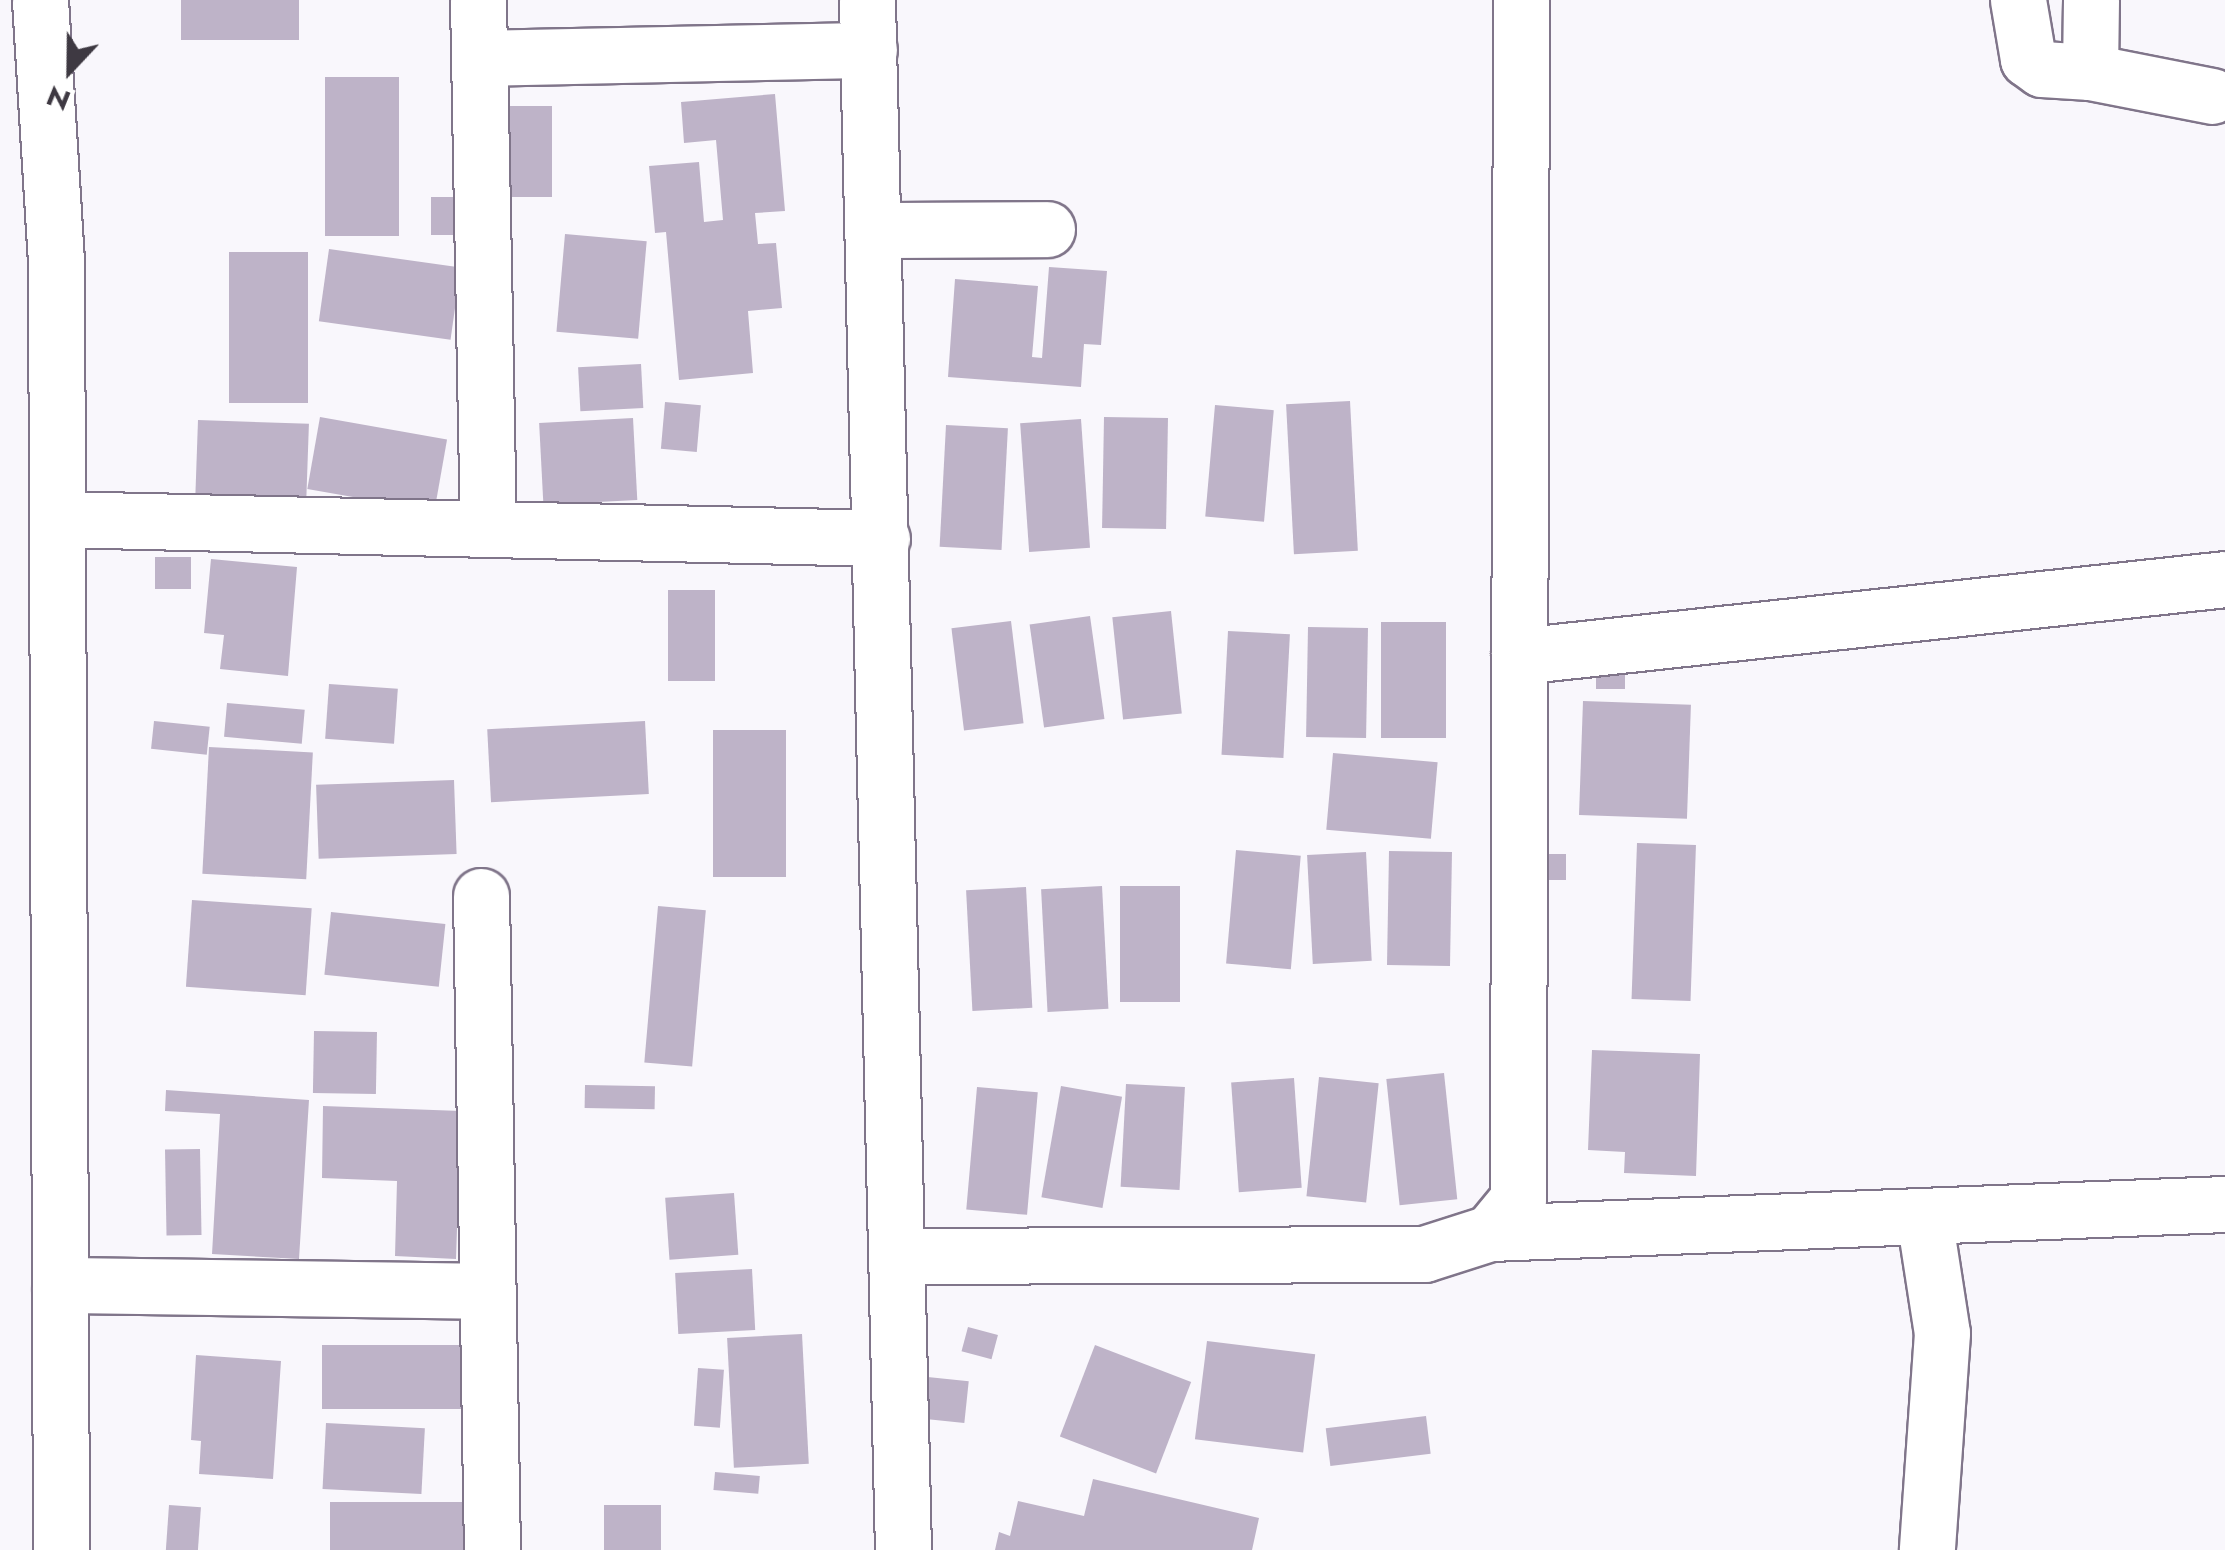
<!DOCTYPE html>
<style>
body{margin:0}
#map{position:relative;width:2225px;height:1550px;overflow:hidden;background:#f9f7fc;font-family:Jost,sans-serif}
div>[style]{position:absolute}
.building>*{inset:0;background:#beb3c8;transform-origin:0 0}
.roads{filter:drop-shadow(2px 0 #80758a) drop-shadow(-2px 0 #80758a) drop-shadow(0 2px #80758a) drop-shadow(0 -2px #80758a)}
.minor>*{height:55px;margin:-27.5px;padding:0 27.5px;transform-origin:27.5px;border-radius:27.5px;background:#fff}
span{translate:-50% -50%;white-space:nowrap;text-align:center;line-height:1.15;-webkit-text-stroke:10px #fff;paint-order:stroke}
.north{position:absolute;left:20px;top:20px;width:100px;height:100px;-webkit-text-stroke:8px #fff;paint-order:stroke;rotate:202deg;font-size:28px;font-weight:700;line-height:40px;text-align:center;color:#3e3942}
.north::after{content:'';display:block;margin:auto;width:35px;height:45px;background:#3e3942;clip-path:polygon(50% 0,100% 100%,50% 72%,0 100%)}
</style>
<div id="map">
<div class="building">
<div style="left:181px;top:0;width:118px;height:40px"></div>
<div style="left:325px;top:77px;width:74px;height:159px"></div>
<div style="clip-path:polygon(775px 94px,785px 211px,755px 213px,758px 244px,776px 243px,782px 308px,748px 311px,753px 373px,679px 380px,666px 232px,655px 233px,649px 166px,699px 162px,704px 222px,723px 220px,716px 140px,684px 143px,681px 102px)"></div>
<div style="left:552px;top:106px;width:91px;height:44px;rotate:90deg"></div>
<div style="left:431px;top:197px;width:29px;height:38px"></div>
<div style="left:565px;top:234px;width:82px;height:98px;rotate:5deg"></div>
<div style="left:329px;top:249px;width:133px;height:73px;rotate:8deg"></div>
<div style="left:229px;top:252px;width:79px;height:151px"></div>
<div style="clip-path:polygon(1049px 267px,1107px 271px,1101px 345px,1084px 344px,1081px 387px,948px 377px,955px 279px,1038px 286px,1032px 357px,1042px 358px)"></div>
<div style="left:641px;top:364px;width:44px;height:63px;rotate:87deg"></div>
<div style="left:1350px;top:401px;width:150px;height:64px;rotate:87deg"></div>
<div style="left:665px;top:402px;width:36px;height:47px;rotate:5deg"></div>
<div style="left:1215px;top:405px;width:59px;height:112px;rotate:5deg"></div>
<div style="left:320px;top:417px;width:129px;height:73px;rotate:10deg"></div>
<div style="left:1104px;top:417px;width:64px;height:111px;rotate:1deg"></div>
<div style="left:633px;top:418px;width:82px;height:94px;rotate:87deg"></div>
<div style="left:1081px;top:419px;width:129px;height:61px;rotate:86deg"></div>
<div style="left:198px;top:420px;width:111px;height:79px;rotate:2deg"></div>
<div style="left:946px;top:425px;width:62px;height:122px;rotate:3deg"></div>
<div style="left:155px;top:557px;width:36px;height:32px"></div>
<div style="clip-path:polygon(211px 559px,297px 567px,288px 676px,220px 669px,224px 635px,204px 633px)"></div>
<div style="left:668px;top:590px;width:47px;height:91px"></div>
<div style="left:1171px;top:611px;width:103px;height:59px;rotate:84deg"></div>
<div style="left:1090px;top:616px;width:104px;height:61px;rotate:82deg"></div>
<div style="left:1011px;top:621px;width:103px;height:60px;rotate:83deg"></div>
<div style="left:1381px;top:622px;width:65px;height:116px"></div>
<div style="left:1308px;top:627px;width:60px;height:110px;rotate:1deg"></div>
<div style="left:1228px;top:631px;width:62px;height:124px;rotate:3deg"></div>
<div style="left:1596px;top:665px;width:29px;height:24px"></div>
<div style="left:329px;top:684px;width:69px;height:55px;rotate:4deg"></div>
<div style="left:1583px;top:701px;width:108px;height:114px;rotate:2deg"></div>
<div style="left:227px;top:703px;width:78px;height:34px;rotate:5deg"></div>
<div style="left:154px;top:721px;width:56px;height:28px;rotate:6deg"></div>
<div style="left:645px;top:721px;width:73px;height:158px;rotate:87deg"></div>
<div style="left:713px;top:730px;width:73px;height:147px"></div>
<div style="left:209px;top:747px;width:104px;height:127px;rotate:3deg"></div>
<div style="left:1333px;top:753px;width:105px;height:77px;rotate:5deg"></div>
<div style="left:454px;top:780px;width:74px;height:138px;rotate:88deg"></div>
<div style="left:1637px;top:843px;width:59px;height:156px;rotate:2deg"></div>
<div style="left:1236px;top:850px;width:65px;height:114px;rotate:5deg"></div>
<div style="left:1389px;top:851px;width:63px;height:114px;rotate:1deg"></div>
<div style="left:1366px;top:852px;width:109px;height:59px;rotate:87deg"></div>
<div style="left:1524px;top:854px;width:42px;height:26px"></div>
<div style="left:1102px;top:886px;width:123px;height:61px;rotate:87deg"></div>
<div style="left:1120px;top:886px;width:60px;height:116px"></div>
<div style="left:1026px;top:887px;width:121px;height:60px;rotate:87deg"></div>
<div style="left:192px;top:900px;width:120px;height:87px;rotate:4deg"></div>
<div style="left:658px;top:906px;width:48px;height:157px;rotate:5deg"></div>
<div style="left:331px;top:912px;width:115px;height:63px;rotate:6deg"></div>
<div style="left:314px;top:1031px;width:63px;height:62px;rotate:1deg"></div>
<div style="clip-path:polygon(1592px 1050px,1700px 1054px,1696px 1176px,1624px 1173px,1625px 1152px,1588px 1150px)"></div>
<div style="left:1444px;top:1073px;width:127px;height:58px;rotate:84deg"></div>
<div style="left:1319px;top:1077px;width:60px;height:120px;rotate:6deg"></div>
<div style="left:1294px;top:1078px;width:110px;height:63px;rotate:86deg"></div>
<div style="left:1126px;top:1084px;width:59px;height:103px;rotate:3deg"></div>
<div style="left:585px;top:1085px;width:70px;height:23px;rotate:1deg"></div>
<div style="left:1061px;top:1086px;width:62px;height:113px;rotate:10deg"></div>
<div style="left:977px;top:1087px;width:61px;height:123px;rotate:5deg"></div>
<div style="clip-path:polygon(166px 1090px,309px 1100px,299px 1259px,212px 1254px,220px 1114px,165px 1111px)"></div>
<div style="clip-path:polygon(323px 1106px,461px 1111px,456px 1259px,395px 1256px,397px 1181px,322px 1178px)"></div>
<div style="left:200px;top:1149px;width:86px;height:35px;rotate:89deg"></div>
<div style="left:734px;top:1193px;width:62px;height:69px;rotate:86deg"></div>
<div style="left:752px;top:1269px;width:61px;height:77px;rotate:87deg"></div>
<div style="left:968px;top:1327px;width:31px;height:25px;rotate:15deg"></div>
<div style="left:802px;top:1334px;width:130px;height:75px;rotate:87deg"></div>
<div style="left:1207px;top:1341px;width:109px;height:99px;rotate:7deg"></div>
<div style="left:322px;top:1345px;width:142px;height:64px"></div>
<div style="left:1095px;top:1345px;width:103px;height:98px;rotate:21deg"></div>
<div style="clip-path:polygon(196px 1355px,281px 1361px,273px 1479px,199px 1474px,201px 1441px,191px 1440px)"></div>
<div style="left:698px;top:1368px;width:26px;height:58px;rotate:4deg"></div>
<div style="left:918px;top:1376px;width:51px;height:42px;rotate:6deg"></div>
<div style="left:1426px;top:1416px;width:38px;height:101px;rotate:83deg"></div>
<div style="left:326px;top:1423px;width:99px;height:66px;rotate:3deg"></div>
<div style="left:715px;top:1472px;width:45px;height:18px;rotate:5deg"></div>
<div style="clip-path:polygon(1093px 1479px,1259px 1518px,1252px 1550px,995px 1550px,999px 1532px,1010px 1536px,1018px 1501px,1084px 1516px)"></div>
<div style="left:330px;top:1502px;width:136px;height:48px"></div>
<div style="left:169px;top:1505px;width:32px;height:45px;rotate:4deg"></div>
<div style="left:604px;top:1505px;width:57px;height:45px"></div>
</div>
<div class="roads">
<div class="minor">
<div style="left:40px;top:0;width:259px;rotate:86.5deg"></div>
<div style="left:56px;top:259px;width:1291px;rotate:89.78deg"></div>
<div style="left:478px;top:0;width:529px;rotate:88.92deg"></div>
<div style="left:867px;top:0;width:1550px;rotate:88.67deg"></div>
<div style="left:2018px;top:0;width:60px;rotate:80.4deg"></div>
<div style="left:2028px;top:59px;width:17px;rotate:36deg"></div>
<div style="left:2042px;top:69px;width:48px;rotate:3.6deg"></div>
<div style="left:2090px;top:72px;width:72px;rotate:-89.2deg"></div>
<div style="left:480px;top:58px;width:389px;rotate:-1.2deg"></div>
<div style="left:2090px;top:72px;width:124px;rotate:11.1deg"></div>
<div style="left:873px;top:230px;width:174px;rotate:-0.3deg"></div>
<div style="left:57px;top:519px;width:825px;rotate:1.32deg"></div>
<div style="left:1519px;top:656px;width:710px;rotate:-6.22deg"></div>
<div style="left:481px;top:896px;width:654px;rotate:89.04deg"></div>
<div style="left:1924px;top:1217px;width:117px;rotate:81.2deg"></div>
<div style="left:1942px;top:1333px;width:218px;rotate:94deg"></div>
<div style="left:1490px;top:1233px;width:736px;rotate:-2.26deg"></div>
<div style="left:901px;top:1256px;width:523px;rotate:-0.22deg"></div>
<div style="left:1424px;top:1254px;width:69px;rotate:-17.7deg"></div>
<div style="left:1490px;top:1233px;width:44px;rotate:-50.5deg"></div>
<div style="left:1518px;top:1199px;width:1199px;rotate:-89.86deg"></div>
<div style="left:60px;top:1285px;width:426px;rotate:0.8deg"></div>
</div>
</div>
<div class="north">N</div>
</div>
